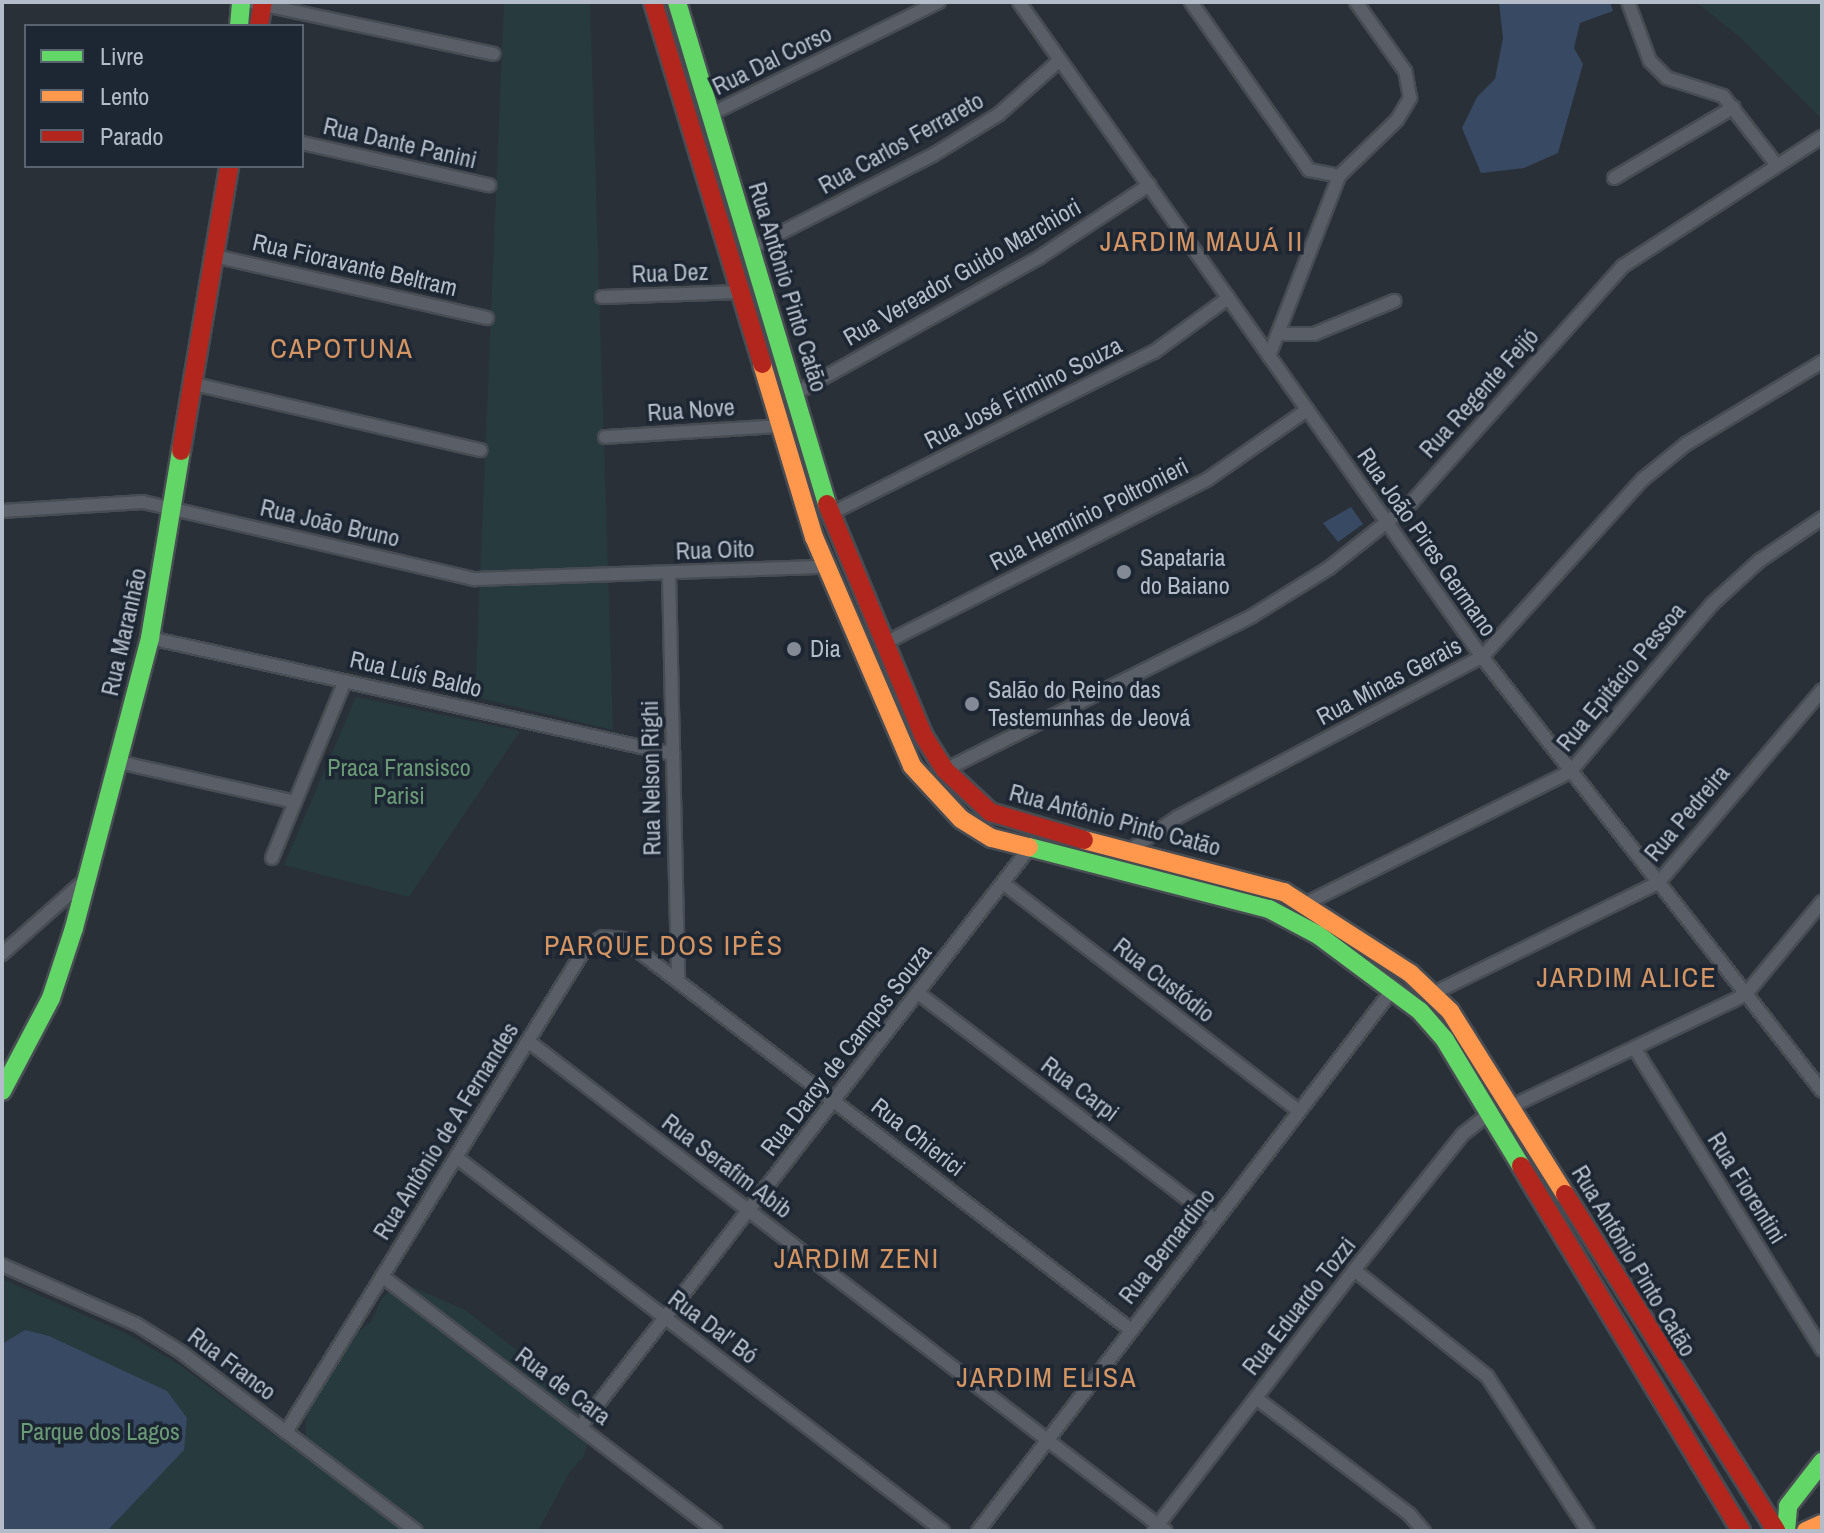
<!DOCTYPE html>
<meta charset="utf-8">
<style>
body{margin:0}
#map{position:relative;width:1824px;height:1533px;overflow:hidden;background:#2a3038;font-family:"Archivo Narrow",sans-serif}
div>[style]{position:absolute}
.green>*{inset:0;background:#273a3e}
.water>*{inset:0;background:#384963}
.roads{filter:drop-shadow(2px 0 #484c53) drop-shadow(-2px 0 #484c53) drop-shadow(0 2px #484c53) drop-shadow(0 -2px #484c53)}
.street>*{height:12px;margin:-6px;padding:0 6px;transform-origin:6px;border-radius:6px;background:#5a5e66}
.fast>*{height:18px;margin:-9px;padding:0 9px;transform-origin:9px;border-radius:9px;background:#63d668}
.slow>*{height:18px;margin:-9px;padding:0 9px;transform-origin:9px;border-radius:9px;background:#ff974d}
.jam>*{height:18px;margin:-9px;padding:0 9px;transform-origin:9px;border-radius:9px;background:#b3261e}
.dots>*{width:22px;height:22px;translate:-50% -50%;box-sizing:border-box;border:4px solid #1d2633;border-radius:50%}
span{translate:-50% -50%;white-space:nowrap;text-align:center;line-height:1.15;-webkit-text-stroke:7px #1d2633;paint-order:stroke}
.street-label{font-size:24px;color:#b4bcc9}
.poi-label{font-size:24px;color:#b4bcc9}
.left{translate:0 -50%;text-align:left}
.park-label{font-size:24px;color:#6b9a76}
.quarter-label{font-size:28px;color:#d59563;letter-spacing:2px}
.frame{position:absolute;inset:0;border:4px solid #b4bcc9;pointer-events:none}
.legend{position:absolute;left:24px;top:24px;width:280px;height:144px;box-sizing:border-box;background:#1d2633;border:2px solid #59626f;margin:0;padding:10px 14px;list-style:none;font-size:24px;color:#b4bcc9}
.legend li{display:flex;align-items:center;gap:16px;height:40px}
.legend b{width:40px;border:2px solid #59626f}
</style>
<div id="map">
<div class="green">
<div style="clip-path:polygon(504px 2px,590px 2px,613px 730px,475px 697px)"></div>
<div style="clip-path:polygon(1696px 2px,1822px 2px,1822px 119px,1741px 38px)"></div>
<div style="clip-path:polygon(356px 697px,520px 731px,409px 897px,284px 865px)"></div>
<div style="clip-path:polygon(2px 1279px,125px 1333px,178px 1364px,367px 1503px,306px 1441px,306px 1417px,312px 1395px,353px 1335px,371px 1322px,382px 1298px,401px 1282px,465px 1310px,514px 1348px,580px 1414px,590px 1434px,584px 1456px,569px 1473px,538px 1531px,429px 1531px,368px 1503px,403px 1531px,2px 1531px)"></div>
</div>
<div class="water">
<div style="clip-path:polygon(1499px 2px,1610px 2px,1613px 11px,1580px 23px,1574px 48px,1583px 64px,1558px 153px,1524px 168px,1481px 173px,1462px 128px,1477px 97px,1495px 79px,1503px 38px)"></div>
<div style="clip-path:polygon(1351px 507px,1363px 524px,1338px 542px,1323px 523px)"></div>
<div style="clip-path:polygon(25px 1330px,49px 1336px,167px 1391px,187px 1418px,184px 1450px,107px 1531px,2px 1531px,2px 1344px)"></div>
</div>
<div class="roads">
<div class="street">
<div style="left:250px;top:2px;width:249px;rotate:12deg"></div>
<div style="left:1019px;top:2px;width:802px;rotate:54.74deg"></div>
<div style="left:1482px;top:657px;width:551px;rotate:51.92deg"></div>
<div style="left:1191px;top:2px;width:205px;rotate:54.9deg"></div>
<div style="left:1309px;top:170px;width:31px;rotate:11deg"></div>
<div style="left:1628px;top:2px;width:63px;rotate:69.6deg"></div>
<div style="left:1650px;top:61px;width:24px;rotate:45deg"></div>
<div style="left:1667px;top:78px;width:59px;rotate:17.8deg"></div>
<div style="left:1723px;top:96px;width:86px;rotate:52.1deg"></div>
<div style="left:711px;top:114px;width:254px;rotate:-26.2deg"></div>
<div style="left:302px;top:143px;width:192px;rotate:12.7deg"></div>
<div style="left:1614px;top:178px;width:139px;rotate:-30.6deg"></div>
<div style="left:751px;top:248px;width:204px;rotate:-27.1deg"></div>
<div style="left:933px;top:155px;width:78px;rotate:-31.8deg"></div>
<div style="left:999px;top:114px;width:81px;rotate:-41.5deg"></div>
<div style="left:214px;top:256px;width:280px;rotate:12.8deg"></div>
<div style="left:602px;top:297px;width:138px;rotate:-2.1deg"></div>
<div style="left:1278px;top:334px;width:36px"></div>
<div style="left:1314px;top:334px;width:87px;rotate:-22.4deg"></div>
<div style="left:1269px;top:356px;width:193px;rotate:-68.7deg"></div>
<div style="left:1339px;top:176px;width:81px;rotate:-44deg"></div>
<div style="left:1397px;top:120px;width:26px;rotate:-59deg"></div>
<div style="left:1410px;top:98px;width:27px;rotate:-100deg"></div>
<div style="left:1405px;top:71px;width:85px;rotate:-125.4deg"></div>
<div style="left:194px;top:384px;width:294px;rotate:13deg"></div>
<div style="left:796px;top:393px;width:279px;rotate:-29.1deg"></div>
<div style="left:1040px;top:257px;width:131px;rotate:-33.4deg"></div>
<div style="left:605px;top:437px;width:175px;rotate:-3.6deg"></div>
<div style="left:2px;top:511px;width:141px;rotate:-3.7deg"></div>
<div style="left:143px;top:502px;width:341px;rotate:13.1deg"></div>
<div style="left:475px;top:579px;width:350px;rotate:-2deg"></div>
<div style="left:830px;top:514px;width:362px;rotate:-26.6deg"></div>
<div style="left:1154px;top:352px;width:92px;rotate:-36.1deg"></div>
<div style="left:669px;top:574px;width:406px;rotate:88.7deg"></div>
<div style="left:150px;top:638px;width:536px;rotate:12.51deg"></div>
<div style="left:883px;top:644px;width:364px;rotate:-26.9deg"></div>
<div style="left:1208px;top:479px;width:121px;rotate:-34.9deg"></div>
<div style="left:118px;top:762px;width:181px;rotate:12.7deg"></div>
<div style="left:945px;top:770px;width:343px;rotate:-26.6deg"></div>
<div style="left:1252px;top:616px;width:91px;rotate:-31.9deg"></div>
<div style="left:1329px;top:568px;width:105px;rotate:-38.4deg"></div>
<div style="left:1411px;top:503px;width:318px;rotate:-48.2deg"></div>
<div style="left:1623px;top:266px;width:237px;rotate:-33deg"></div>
<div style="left:1130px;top:850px;width:58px;rotate:-34.5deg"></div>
<div style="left:1178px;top:817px;width:344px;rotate:-27.8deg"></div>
<div style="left:1482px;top:657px;width:239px;rotate:-47.9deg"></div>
<div style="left:1642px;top:480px;width:57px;rotate:-39.3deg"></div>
<div style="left:1686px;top:444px;width:159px;rotate:-31.1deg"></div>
<div style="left:272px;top:858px;width:191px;rotate:-67.6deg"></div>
<div style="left:1003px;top:883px;width:374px;rotate:37.6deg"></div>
<div style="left:1307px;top:903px;width:294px;rotate:-26.5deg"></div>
<div style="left:1570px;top:772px;width:220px;rotate:-49.8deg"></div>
<div style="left:1712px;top:604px;width:64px;rotate:-42.5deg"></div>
<div style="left:1759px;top:561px;width:76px;rotate:-34.3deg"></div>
<div style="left:2px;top:954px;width:111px;rotate:-41.7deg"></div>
<div style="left:918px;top:993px;width:374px;rotate:37.4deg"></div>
<div style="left:1432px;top:994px;width:252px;rotate:-26.2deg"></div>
<div style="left:1658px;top:883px;width:253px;rotate:-49.6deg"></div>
<div style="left:528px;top:1041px;width:804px;rotate:37.53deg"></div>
<div style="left:1635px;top:1049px;width:354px;rotate:58.1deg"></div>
<div style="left:1512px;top:1106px;width:258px;rotate:-25.5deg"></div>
<div style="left:1745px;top:995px;width:121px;rotate:-50.4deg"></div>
<div style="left:456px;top:1157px;width:614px;rotate:37.52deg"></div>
<div style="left:2px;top:1265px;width:146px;rotate:23.8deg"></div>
<div style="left:136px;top:1324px;width:53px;rotate:31.9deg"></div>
<div style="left:181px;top:1352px;width:295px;rotate:37.3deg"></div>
<div style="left:1354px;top:1270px;width:170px;rotate:38.6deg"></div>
<div style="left:1487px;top:1376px;width:185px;rotate:56.9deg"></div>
<div style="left:382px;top:1276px;width:420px;rotate:37.4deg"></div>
<div style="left:1256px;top:1398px;width:192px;rotate:37.2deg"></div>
<div style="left:1409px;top:1514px;width:23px;rotate:49deg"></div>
<div style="left:580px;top:1427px;width:731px;rotate:-52.17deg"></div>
<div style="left:286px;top:1432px;width:570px;rotate:-58.26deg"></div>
<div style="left:586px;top:947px;width:20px;rotate:-30deg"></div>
<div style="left:603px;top:937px;width:20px;rotate:6deg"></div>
<div style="left:623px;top:939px;width:641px;rotate:37.58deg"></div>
<div style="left:1154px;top:1530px;width:328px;rotate:-52.4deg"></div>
<div style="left:1354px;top:1270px;width:174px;rotate:-51.3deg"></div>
<div style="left:1463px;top:1134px;width:31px;rotate:-38deg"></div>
<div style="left:978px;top:1531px;width:683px;rotate:-52.56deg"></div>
</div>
<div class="fast">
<div style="left:677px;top:2px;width:524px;rotate:73.36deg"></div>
<div style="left:239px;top:26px;width:24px;rotate:-85deg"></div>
<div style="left:1029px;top:847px;width:248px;rotate:14.5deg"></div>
<div style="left:1269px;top:909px;width:55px;rotate:28deg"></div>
<div style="left:1318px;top:935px;width:127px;rotate:36.7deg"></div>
<div style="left:1420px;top:1011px;width:38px;rotate:49deg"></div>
<div style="left:1445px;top:1040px;width:147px;rotate:58.9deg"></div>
<div style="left:2px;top:1091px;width:105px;rotate:-62.2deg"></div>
<div style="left:51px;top:998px;width:74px;rotate:-71.8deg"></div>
<div style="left:74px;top:928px;width:300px;rotate:-75.3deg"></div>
<div style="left:150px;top:638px;width:190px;rotate:-80.6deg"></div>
<div style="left:1786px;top:1531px;width:25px;rotate:-85deg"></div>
<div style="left:1788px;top:1506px;width:56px;rotate:-52.3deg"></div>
</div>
<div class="slow">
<div style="left:762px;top:364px;width:181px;rotate:73.3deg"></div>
<div style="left:814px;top:537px;width:249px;rotate:66.8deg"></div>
<div style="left:912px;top:766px;width:72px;rotate:47.2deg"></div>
<div style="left:961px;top:819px;width:36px;rotate:32deg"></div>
<div style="left:992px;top:838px;width:38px;rotate:14deg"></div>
<div style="left:1084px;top:840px;width:207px;rotate:14.6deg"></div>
<div style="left:1284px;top:892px;width:151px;rotate:32.8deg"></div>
<div style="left:1411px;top:974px;width:54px;rotate:43.5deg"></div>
<div style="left:1450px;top:1011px;width:216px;rotate:57.9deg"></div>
<div style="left:1806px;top:1531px;width:17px;rotate:-24deg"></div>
</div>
<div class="jam">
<div style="left:653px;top:2px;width:378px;rotate:73.2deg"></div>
<div style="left:259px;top:26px;width:24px;rotate:-81deg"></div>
<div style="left:181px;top:451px;width:289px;rotate:-80.4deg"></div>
<div style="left:827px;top:504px;width:250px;rotate:67.4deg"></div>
<div style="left:923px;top:735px;width:41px;rotate:57.8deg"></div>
<div style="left:945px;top:770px;width:62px;rotate:43deg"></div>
<div style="left:990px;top:812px;width:98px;rotate:16.6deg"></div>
<div style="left:1521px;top:1166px;width:426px;rotate:58.9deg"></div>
<div style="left:1565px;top:1194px;width:398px;rotate:57.9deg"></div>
</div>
</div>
<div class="dots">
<div style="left:1124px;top:572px;background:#848b96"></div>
<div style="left:794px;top:649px;background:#848b96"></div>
<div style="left:972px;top:704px;background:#848b96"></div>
</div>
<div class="street-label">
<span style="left:772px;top:60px;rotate:-26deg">Rua Dal Corso</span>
<span style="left:400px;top:143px;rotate:13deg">Rua Dante Panini</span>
<span style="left:901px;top:143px;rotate:-29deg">Rua Carlos Ferrareto</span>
<span style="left:355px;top:265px;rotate:13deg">Rua Fioravante Beltram</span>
<span style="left:962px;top:272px;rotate:-30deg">Rua Vereador Guido Marchiori</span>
<span style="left:670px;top:273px;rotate:-2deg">Rua Dez</span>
<span style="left:788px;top:287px;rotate:73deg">Rua Antônio Pinto Catão</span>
<span style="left:1023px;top:393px;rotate:-27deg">Rua José Firmino Souza</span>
<span style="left:1479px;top:393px;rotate:-48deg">Rua Regente Feijó</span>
<span style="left:691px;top:410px;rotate:-4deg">Rua Nove</span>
<span style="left:1089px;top:514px;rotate:-27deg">Rua Hermínio Poltronieri</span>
<span style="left:330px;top:523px;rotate:13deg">Rua João Bruno</span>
<span style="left:1427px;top:542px;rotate:55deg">Rua João Pires Germano</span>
<span style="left:715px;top:550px;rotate:-2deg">Rua Oito</span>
<span style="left:124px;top:632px;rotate:-77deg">Rua Maranhão</span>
<span style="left:416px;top:674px;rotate:13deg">Rua Luís Baldo</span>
<span style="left:1621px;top:677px;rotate:-50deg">Rua Epitácio Pessoa</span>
<span style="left:1389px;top:681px;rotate:-28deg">Rua Minas Gerais</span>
<span style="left:651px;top:778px;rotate:-91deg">Rua Nelson Righi</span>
<span style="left:1687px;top:813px;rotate:-50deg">Rua Pedreira</span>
<span style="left:1115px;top:820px;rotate:15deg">Rua Antônio Pinto Catão</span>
<span style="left:1164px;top:980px;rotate:38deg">Rua Custódio</span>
<span style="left:846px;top:1050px;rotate:-52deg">Rua Darcy de Campos Souza</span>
<span style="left:1080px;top:1089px;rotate:37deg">Rua Carpi</span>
<span style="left:446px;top:1131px;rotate:-58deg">Rua Antônio de A Fernandes</span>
<span style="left:918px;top:1137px;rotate:38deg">Rua Chierici</span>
<span style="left:727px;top:1166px;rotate:37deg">Rua Serafim Abib</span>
<span style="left:1747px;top:1188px;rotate:58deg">Rua Fiorentini</span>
<span style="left:1167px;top:1246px;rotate:-52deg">Rua Bernardino</span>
<span style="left:1634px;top:1261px;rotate:59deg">Rua Antônio Pinto Catão</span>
<span style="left:1299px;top:1306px;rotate:-52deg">Rua Eduardo Tozzi</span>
<span style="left:713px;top:1327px;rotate:37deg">Rua Dal' Bó</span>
<span style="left:232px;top:1364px;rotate:37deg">Rua Franco</span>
<span style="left:563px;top:1386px;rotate:37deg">Rua de Cara</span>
</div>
<div class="poi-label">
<span class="left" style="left:1140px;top:572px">Sapataria<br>do Baiano</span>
<span class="left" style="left:810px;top:649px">Dia</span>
<span class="left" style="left:988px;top:704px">Salão do Reino das<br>Testemunhas de Jeová</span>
</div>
<div class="park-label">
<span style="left:399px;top:782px">Praca Fransisco<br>Parisi</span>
<span style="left:100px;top:1432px">Parque dos Lagos</span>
</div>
<div class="quarter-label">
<span style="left:1202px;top:241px">JARDIM MAUÁ II</span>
<span style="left:342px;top:348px">CAPOTUNA</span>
<span style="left:664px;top:945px">PARQUE DOS IPÊS</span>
<span style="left:1627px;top:977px">JARDIM ALICE</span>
<span style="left:857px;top:1258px">JARDIM ZENI</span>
<span style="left:1047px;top:1377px">JARDIM ELISA</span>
</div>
<div class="frame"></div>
<ul class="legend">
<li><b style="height:10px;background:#63d668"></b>Livre</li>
<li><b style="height:10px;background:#ff974d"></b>Lento</li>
<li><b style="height:10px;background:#b3261e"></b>Parado</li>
</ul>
</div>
